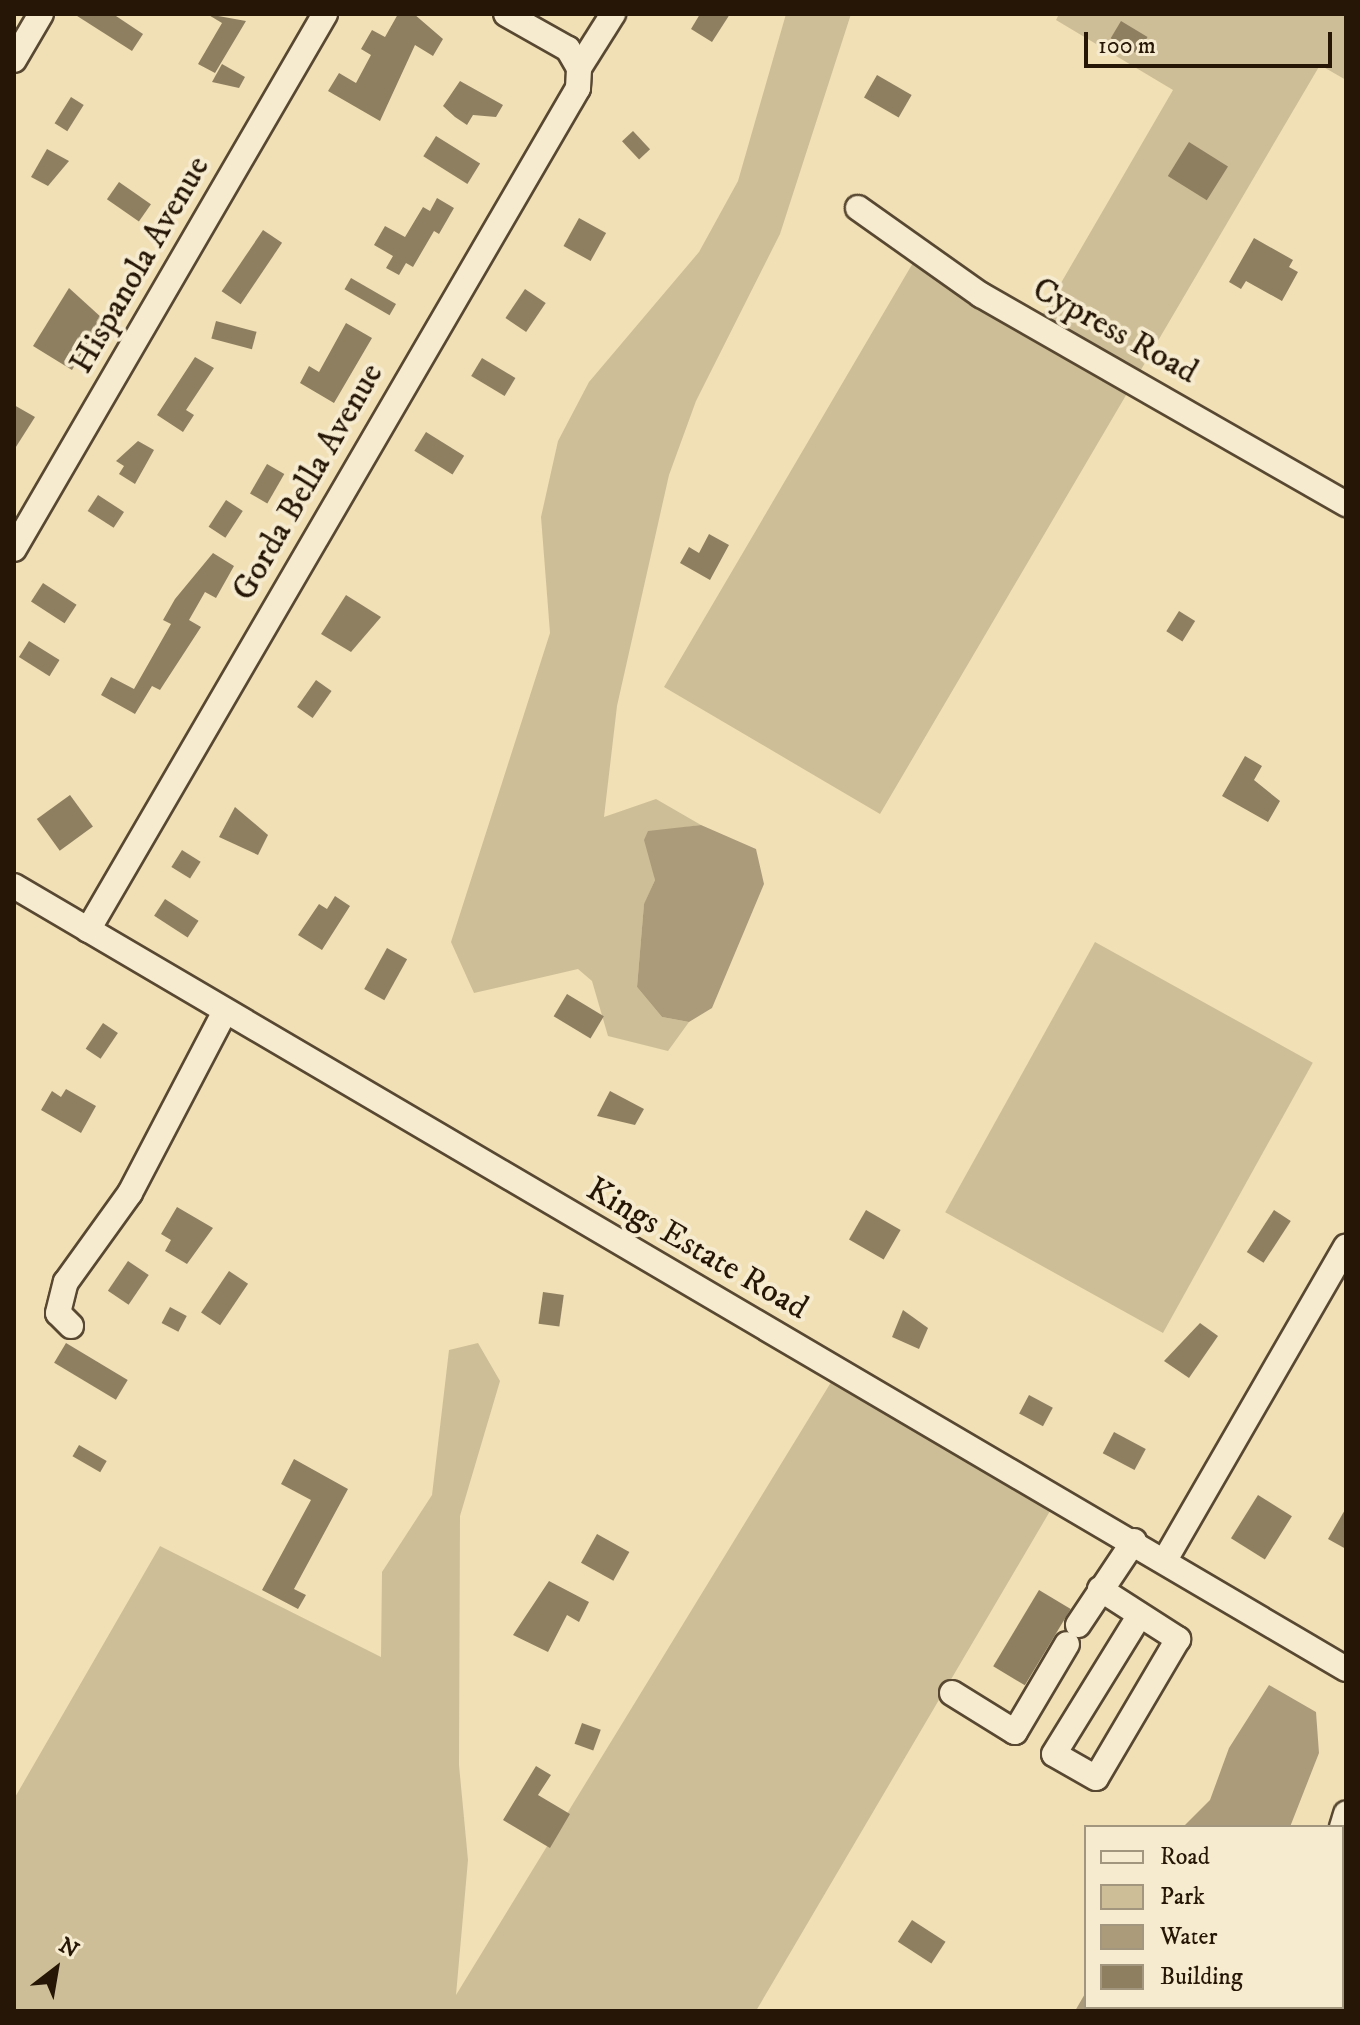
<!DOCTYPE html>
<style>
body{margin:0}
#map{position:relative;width:1360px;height:2025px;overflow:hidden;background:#f1e0b5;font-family:"IM FELL DW Pica",serif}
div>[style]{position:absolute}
.green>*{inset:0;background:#cebe97;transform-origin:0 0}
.water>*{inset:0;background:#ac9b7a}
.building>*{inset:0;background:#8f7f61;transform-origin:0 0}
.roads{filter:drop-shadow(2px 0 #584832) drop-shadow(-2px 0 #584832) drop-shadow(0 2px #584832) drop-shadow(0 -2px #584832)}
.minor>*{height:24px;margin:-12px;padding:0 12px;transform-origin:12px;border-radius:12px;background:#f6ebcf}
span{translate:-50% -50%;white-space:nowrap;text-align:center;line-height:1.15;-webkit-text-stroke:8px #f6ebcf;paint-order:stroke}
.street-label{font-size:34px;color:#251606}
.frame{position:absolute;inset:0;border:16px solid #251606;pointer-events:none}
.legend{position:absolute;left:1084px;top:1825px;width:260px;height:184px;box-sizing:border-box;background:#f6ebcf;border:2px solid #a2967f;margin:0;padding:10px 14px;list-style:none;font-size:24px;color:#251606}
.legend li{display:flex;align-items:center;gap:16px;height:40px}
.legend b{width:40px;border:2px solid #a2967f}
.north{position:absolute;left:16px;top:1929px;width:80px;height:80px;-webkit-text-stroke:6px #f6ebcf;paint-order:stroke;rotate:31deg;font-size:22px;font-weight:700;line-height:32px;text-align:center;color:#251606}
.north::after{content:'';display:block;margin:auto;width:28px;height:36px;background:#251606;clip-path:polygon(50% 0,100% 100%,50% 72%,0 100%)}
.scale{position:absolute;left:1084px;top:32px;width:248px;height:36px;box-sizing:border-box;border:4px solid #251606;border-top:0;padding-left:10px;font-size:24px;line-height:28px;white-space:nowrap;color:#251606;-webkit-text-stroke:6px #f6ebcf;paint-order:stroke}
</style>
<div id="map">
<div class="green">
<div style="clip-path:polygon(786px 14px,851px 14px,780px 234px,696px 401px,669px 475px,617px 706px,604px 817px,656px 799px,701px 825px,679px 828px,652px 853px,655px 880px,644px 905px,637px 987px,662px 1017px,689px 1022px,668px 1051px,608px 1036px,592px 981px,578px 969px,474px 993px,451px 942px,550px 633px,541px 517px,558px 441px,589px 382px,699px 252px,738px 181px)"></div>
<div style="clip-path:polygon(1059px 14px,1346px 14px,1346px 80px,1320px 65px,880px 814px,664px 687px,917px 256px,1036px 326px,1173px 90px,1056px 20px)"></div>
<div style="left:1095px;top:942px;width:249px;height:309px;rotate:29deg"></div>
<div style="clip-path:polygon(478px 1343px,500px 1381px,460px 1516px,459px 1765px,468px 1860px,456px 1995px,833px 1379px,1053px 1506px,756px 2011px,14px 2011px,14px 1799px,160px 1546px,381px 1657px,382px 1572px,432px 1495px,449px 1350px)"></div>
</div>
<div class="water">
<div style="clip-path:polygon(701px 825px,756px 849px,764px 884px,712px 1008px,689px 1022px,662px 1017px,637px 987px,644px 904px,655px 880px,644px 840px,648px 831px)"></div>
<div style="clip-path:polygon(1269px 1685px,1316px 1712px,1319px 1753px,1290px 1827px,1183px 1827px,1210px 1800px,1229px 1748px)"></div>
<div style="clip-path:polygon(1086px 1992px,1086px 2007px,1259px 2011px,1075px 2011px)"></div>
</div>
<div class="building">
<div style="clip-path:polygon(74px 14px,113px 14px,143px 34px,132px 51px)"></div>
<div style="clip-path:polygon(207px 14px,246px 21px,215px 73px,198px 64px,222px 23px)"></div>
<div style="clip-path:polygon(398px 14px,414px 14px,443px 39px,433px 56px,415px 45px,380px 121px,328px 91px,339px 73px,356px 83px,371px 55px,361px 49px,372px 30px,385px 37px)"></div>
<div style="clip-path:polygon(700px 14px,730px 14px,712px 42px,691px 29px)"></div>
<div style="left:1121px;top:21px;width:31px;height:20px;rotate:31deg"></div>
<div style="clip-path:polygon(222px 64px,245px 77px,239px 88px,212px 82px)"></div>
<div style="left:877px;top:75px;width:40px;height:26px;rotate:30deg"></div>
<div style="clip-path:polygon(460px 81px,503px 105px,496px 117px,473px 115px,467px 125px,455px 117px,443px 106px)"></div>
<div style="left:71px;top:97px;width:15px;height:31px;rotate:32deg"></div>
<div style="left:633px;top:131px;width:25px;height:15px;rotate:47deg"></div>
<div style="left:436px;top:136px;width:52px;height:24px;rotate:32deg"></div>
<div style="left:1189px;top:142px;width:46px;height:40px;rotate:32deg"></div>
<div style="clip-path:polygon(47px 149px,69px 161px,48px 186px,31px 177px)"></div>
<div style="left:119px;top:182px;width:39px;height:21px;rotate:35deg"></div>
<div style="clip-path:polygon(437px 198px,454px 208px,439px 234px,434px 231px,413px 267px,406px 263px,399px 275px,386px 268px,393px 256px,374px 245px,385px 226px,405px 237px,423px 207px,430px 211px)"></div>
<div style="left:579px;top:218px;width:31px;height:32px;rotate:29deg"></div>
<div style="left:263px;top:230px;width:23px;height:74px;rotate:34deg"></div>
<div style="clip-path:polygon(1254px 238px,1293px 260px,1289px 267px,1298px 272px,1282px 301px,1246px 281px,1241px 289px,1229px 282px)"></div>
<div style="left:351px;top:278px;width:52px;height:13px;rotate:30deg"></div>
<div style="clip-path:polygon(69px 288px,102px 318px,72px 370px,33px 346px)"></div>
<div style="left:525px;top:289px;width:25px;height:35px;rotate:34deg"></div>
<div style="left:216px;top:321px;width:42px;height:18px;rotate:15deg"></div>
<div style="clip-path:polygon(346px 323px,372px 338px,334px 403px,300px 383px,309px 366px,319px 372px)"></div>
<div style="clip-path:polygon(195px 357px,214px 368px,186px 410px,194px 415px,183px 432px,157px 415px)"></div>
<div style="left:482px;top:358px;width:39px;height:21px;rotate:31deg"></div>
<div style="clip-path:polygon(14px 405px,35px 417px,14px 450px)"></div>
<div style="left:426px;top:432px;width:45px;height:22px;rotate:32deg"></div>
<div style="clip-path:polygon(138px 441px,154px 450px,135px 484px,119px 474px,124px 466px,116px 461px)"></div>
<div style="left:267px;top:464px;width:20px;height:34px;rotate:30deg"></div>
<div style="left:98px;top:495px;width:31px;height:19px;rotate:33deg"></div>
<div style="left:226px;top:500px;width:20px;height:32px;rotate:33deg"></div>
<div style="clip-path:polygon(709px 534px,729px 545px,710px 580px,680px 563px,689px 547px,699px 553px)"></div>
<div style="clip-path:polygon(213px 553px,234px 566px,216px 598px,205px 592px,189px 620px,201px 627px,160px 690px,152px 686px,135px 714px,101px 695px,111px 677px,134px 689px,171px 624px,163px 620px,175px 599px)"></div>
<div style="left:43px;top:583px;width:40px;height:22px;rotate:33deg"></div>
<div style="clip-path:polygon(346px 595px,381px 617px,351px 652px,321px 634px)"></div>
<div style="left:1179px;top:611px;width:19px;height:24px;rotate:32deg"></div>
<div style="left:29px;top:641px;width:36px;height:19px;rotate:32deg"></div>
<div style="left:316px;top:680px;width:19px;height:33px;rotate:35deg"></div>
<div style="clip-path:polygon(1245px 756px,1262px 766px,1254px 780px,1280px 801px,1268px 822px,1222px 796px)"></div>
<div style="left:70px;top:795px;width:39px;height:41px;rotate:54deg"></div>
<div style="clip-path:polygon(235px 807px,268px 835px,258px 855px,219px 837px)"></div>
<div style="left:182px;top:850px;width:22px;height:20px;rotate:32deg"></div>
<div style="clip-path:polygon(335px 896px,350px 906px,322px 950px,298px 935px,319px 904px,327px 909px)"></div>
<div style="left:165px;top:899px;width:40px;height:20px;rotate:33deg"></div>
<div style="left:387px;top:948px;width:23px;height:47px;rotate:29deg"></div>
<div style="left:567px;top:994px;width:43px;height:26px;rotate:31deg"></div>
<div style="left:103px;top:1023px;width:18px;height:31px;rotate:34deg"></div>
<div style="clip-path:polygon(66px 1089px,96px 1106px,81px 1133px,41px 1110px,52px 1091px,61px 1097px)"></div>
<div style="clip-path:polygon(610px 1091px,644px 1109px,635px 1125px,597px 1116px)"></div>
<div style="clip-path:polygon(177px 1207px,213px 1228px,187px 1264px,165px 1251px,171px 1240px,161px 1234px)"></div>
<div style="left:866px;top:1210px;width:40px;height:34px;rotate:30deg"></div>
<div style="left:1274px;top:1210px;width:20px;height:50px;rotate:33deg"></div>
<div style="left:128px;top:1261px;width:25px;height:36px;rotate:34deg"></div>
<div style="left:229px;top:1271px;width:23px;height:50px;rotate:34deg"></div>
<div style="left:543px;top:1292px;width:21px;height:32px;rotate:8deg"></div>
<div style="left:170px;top:1307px;width:19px;height:18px;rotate:28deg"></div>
<div style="clip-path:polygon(903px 1310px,928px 1328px,919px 1349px,892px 1337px)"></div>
<div style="clip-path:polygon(1200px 1323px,1218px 1336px,1189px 1378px,1164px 1361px)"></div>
<div style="left:66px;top:1343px;width:72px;height:23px;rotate:31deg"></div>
<div style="left:1029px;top:1395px;width:27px;height:21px;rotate:28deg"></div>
<div style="left:1114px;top:1432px;width:36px;height:24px;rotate:28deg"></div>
<div style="left:79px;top:1445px;width:32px;height:13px;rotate:30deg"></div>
<div style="clip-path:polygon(294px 1459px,348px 1489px,294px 1589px,306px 1595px,298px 1609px,262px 1590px,311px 1500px,281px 1484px)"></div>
<div style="left:1258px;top:1495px;width:40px;height:51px;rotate:32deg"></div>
<div style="clip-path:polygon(1346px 1508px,1346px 1549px,1328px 1539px)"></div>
<div style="left:597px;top:1534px;width:37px;height:33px;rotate:29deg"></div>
<div style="clip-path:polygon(549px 1581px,589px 1602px,579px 1622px,567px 1615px,548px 1652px,513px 1635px)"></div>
<div style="left:1039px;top:1590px;width:37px;height:89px;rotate:31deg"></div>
<div style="left:582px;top:1723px;width:20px;height:22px;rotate:20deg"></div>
<div style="clip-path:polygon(536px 1766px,551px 1775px,538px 1795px,570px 1814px,550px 1848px,503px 1820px)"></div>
<div style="left:912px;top:1920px;width:40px;height:26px;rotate:33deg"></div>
</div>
<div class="roads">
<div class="minor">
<div style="left:14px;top:60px;width:53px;rotate:-59.6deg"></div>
<div style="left:579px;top:68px;width:64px;rotate:-57.8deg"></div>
<div style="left:858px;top:208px;width:151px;rotate:35.3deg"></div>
<div style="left:981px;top:295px;width:421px;rotate:29.8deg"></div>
<div style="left:14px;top:549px;width:619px;rotate:-59.83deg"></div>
<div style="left:14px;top:886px;width:1545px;rotate:30.45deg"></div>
<div style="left:88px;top:930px;width:974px;rotate:-59.8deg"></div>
<div style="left:578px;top:88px;width:20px;rotate:-87deg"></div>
<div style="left:579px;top:68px;width:22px;rotate:-120deg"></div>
<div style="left:568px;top:49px;width:71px;rotate:-150.6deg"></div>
<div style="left:71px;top:1326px;width:18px;rotate:-135deg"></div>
<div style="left:58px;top:1313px;width:32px;rotate:-76deg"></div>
<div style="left:66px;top:1282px;width:110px;rotate:-54.3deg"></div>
<div style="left:130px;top:1193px;width:205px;rotate:-62.4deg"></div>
<div style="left:1165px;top:1560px;width:362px;rotate:-60deg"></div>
<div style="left:1100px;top:1589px;width:93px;rotate:32.7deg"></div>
<div style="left:1178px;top:1639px;width:161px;rotate:120.5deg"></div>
<div style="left:1096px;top:1778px;width:48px;rotate:-150.3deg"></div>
<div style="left:1054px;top:1754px;width:163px;rotate:-58.3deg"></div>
<div style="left:1078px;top:1625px;width:101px;rotate:-56.3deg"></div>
<div style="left:952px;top:1693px;width:74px;rotate:31.8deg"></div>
<div style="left:1015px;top:1732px;width:102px;rotate:-59.4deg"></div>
<div style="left:1342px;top:1827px;width:14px;rotate:-73deg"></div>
<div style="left:1312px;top:2007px;width:4px;rotate:90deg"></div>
</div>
</div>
<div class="street-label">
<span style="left:140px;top:265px;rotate:-60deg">Hispanola Avenue</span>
<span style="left:1115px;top:331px;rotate:29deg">Cypress Road</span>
<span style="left:308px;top:482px;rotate:-60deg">Gorda Bella Avenue</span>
<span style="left:697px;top:1249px;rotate:30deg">Kings Estate Road</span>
</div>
<div class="frame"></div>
<ul class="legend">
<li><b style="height:10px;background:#f6ebcf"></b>Road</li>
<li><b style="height:22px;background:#cebe97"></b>Park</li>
<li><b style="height:22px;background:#ac9b7a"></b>Water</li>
<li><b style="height:22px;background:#8f7f61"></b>Building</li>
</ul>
<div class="north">N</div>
<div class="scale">100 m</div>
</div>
